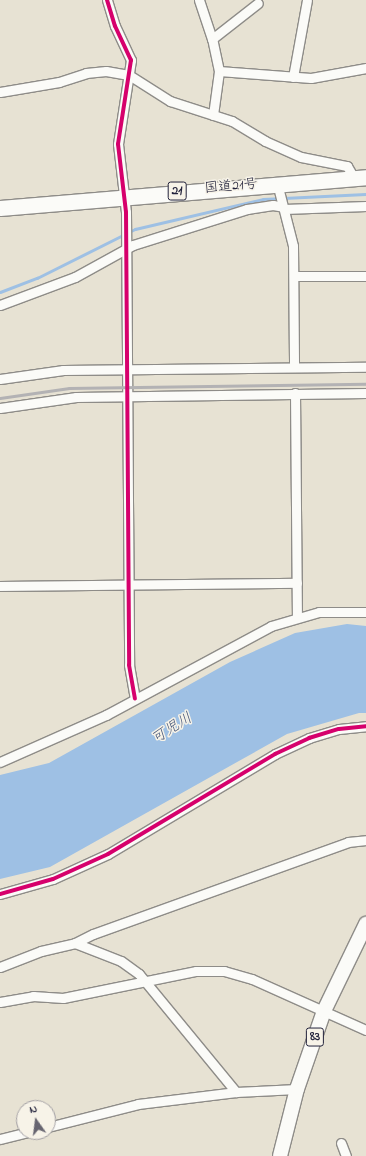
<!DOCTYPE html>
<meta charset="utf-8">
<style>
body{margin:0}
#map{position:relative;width:366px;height:1156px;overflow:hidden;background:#e7e2d3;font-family:"Indie Flower","Klee One",sans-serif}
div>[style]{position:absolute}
.water>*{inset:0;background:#9ec0e4}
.stream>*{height:3px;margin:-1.5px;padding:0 1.5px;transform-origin:1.5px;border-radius:1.5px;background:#9ec0e4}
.roads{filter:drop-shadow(1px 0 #8e8c88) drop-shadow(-1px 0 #8e8c88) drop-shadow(0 1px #8e8c88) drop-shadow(0 -1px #8e8c88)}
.minor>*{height:9px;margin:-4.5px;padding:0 4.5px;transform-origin:4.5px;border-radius:4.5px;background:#fbfbf8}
.primary>*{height:14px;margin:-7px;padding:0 7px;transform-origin:7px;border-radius:7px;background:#fbfbf8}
.trunk>*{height:15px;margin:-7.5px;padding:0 7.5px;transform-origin:7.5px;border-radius:7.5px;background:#fbfbf8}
.rail>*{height:3px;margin:-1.5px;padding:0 1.5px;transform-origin:1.5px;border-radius:1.5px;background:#b3b2b4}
.cycleway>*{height:4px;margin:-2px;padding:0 2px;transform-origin:2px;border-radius:2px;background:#d6006c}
span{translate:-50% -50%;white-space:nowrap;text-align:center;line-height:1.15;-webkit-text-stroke:3px #f7f3e8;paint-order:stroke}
.shield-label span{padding:1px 3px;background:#f7f3e8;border:1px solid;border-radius:3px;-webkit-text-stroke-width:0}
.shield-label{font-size:13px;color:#22223b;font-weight:700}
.street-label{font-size:14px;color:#22223b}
.water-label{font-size:15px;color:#435479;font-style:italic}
.north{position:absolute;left:16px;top:1100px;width:40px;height:40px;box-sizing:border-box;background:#f7f3e8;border:1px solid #a29fa3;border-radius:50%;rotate:346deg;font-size:11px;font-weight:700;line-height:16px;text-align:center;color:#22223b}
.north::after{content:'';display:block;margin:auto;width:14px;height:18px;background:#676570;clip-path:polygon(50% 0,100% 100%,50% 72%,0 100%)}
</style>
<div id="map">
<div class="water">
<div style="clip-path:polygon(347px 624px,366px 626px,366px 713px,359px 713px,287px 734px,50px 867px,0 879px,0 775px,49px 763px,230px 662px,295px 633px)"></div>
</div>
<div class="stream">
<div style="left:0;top:292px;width:40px;rotate:-21deg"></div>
<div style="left:37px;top:278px;width:110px;rotate:-26.6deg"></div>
<div style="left:135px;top:229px;width:131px;rotate:-13.2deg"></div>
<div style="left:263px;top:199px;width:103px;rotate:-2.8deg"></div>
</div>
<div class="roads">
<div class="minor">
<div style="left:107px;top:0;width:27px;rotate:73deg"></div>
<div style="left:115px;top:26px;width:38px;rotate:65deg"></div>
<div style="left:131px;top:60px;width:85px;rotate:98.8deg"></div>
<div style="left:118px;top:144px;width:68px;rotate:83.3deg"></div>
<div style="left:126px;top:212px;width:453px;rotate:89.6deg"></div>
<div style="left:129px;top:665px;width:34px;rotate:80deg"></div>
<div style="left:199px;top:0;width:41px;rotate:71.6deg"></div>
<div style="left:219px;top:71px;width:92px;rotate:4.4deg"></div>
<div style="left:311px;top:78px;width:56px;rotate:-10.3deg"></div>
<div style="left:293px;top:77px;width:78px;rotate:-79.7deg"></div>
<div style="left:0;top:92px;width:60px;rotate:-9.6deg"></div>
<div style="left:59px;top:82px;width:28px;rotate:-18deg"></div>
<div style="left:86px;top:73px;width:20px;rotate:-6deg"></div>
<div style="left:106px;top:71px;width:23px;rotate:10deg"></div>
<div style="left:129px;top:75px;width:49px;rotate:32.4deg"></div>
<div style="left:170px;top:101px;width:65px;rotate:17.9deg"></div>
<div style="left:232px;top:121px;width:39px;rotate:31deg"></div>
<div style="left:265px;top:141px;width:39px;rotate:24deg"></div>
<div style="left:301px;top:157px;width:47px;rotate:11.1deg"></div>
<div style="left:347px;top:166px;width:14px;rotate:60deg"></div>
<div style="left:213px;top:115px;width:44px;rotate:-82.2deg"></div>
<div style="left:219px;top:71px;width:33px;rotate:-102deg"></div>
<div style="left:212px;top:39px;width:58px;rotate:-38deg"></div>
<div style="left:277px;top:183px;width:65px;rotate:75.7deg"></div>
<div style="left:293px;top:246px;width:121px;rotate:89.5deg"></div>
<div style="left:284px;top:209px;width:82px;rotate:-2.1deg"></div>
<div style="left:294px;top:276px;width:72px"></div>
<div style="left:0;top:305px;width:80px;rotate:-20.5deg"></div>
<div style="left:75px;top:277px;width:66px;rotate:-28.9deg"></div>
<div style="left:133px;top:245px;width:120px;rotate:-17.5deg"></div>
<div style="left:247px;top:209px;width:26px;rotate:-9deg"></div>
<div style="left:273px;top:205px;width:10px;rotate:11deg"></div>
<div style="left:0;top:379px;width:64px;rotate:-8.1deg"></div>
<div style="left:63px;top:370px;width:303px;rotate:-0.6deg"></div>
<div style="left:295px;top:393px;width:224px;rotate:89.5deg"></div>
<div style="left:0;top:408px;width:77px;rotate:-8.2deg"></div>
<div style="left:76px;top:397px;width:290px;rotate:-0.8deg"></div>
<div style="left:0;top:586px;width:297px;rotate:-0.6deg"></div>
<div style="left:0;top:762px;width:116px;rotate:-23.9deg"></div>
<div style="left:106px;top:715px;width:187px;rotate:-28.3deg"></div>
<div style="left:271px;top:626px;width:50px;rotate:-16.3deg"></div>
<div style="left:319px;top:612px;width:47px"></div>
<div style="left:0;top:894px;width:55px;rotate:-15.8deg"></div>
<div style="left:53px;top:879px;width:60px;rotate:-24.4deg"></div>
<div style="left:108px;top:854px;width:195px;rotate:-30.9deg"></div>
<div style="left:275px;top:754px;width:38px;rotate:-25deg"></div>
<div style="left:309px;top:738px;width:31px;rotate:-17deg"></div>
<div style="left:339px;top:729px;width:27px;rotate:-6deg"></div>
<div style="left:75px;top:943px;width:49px;rotate:21.4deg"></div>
<div style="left:121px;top:961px;width:22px;rotate:36deg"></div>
<div style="left:139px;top:974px;width:153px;rotate:50.6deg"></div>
<div style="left:0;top:967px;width:44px;rotate:-21.3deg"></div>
<div style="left:41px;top:951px;width:35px;rotate:-13deg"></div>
<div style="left:75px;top:943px;width:20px;rotate:-27deg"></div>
<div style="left:93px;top:934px;width:271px;rotate:-19.8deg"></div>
<div style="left:348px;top:842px;width:18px;rotate:-6deg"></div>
<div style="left:0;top:1002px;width:34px;rotate:-10deg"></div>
<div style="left:33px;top:996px;width:30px;rotate:4deg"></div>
<div style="left:63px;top:998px;width:136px;rotate:-11.5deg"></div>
<div style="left:196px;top:971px;width:28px"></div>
<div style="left:224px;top:971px;width:29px;rotate:16deg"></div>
<div style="left:252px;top:979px;width:125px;rotate:24.1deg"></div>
<div style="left:48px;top:1127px;width:93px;rotate:-14.3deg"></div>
<div style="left:138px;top:1104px;width:99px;rotate:-7deg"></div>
<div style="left:236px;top:1092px;width:61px;rotate:-2.8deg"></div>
<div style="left:0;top:1139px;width:29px;rotate:-14deg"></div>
<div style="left:341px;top:1143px;width:14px;rotate:69deg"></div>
</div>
<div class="primary">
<div style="left:280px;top:1156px;width:69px;rotate:-75.8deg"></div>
<div style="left:297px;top:1089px;width:83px;rotate:-70.9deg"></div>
<div style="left:324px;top:1011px;width:97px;rotate:-64.2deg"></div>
</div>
<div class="trunk">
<div style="left:0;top:208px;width:367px;rotate:-4.8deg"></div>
</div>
</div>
<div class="rail">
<div style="left:0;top:398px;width:70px;rotate:-8.2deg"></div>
<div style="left:69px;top:388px;width:297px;rotate:-0.8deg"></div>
</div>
<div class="cycleway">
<div style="left:107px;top:0;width:27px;rotate:73deg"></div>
<div style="left:115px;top:26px;width:38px;rotate:65deg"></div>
<div style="left:131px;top:60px;width:85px;rotate:98.8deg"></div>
<div style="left:118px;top:144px;width:68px;rotate:83.3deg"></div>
<div style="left:126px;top:212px;width:453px;rotate:89.6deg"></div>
<div style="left:129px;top:665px;width:34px;rotate:80deg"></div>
<div style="left:0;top:894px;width:55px;rotate:-15.8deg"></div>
<div style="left:53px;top:879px;width:60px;rotate:-24.4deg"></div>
<div style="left:108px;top:854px;width:195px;rotate:-30.9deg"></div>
<div style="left:275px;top:754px;width:38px;rotate:-25deg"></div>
<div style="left:309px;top:738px;width:31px;rotate:-17deg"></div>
<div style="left:339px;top:729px;width:27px;rotate:-6deg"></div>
</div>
<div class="shield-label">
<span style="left:177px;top:191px">21</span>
<span style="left:315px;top:1037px">83</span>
</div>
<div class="street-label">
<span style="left:231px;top:187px;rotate:-5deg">国道21号</span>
</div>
<div class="water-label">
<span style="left:172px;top:729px;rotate:-32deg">可児川</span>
</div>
<div class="north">N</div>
</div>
